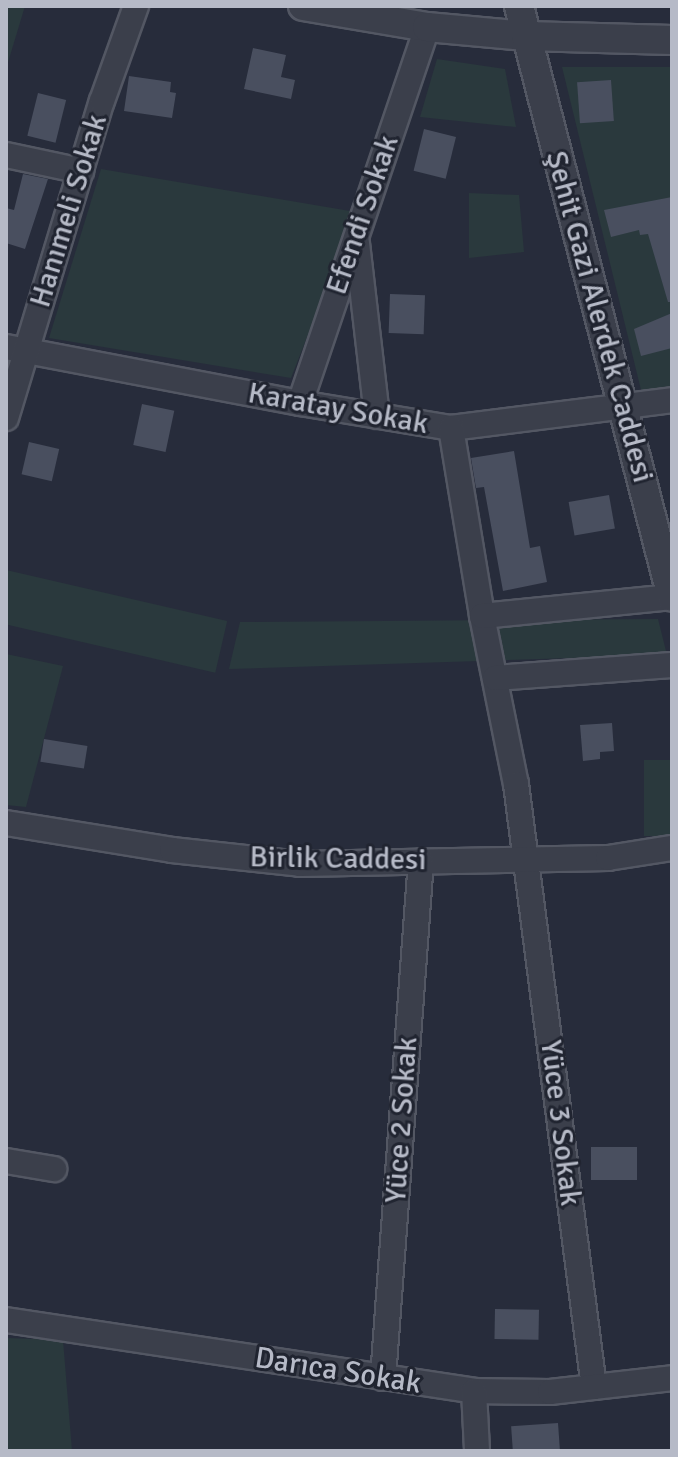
<!DOCTYPE html>
<meta charset="utf-8">
<style>
body{margin:0}
#map{position:relative;width:678px;height:1457px;overflow:hidden;background:#272c3b;font-family:Signika,sans-serif}
div>[style]{position:absolute}
.green>*{inset:0;background:#2a393d;transform-origin:0 0}
.building>*{inset:0;background:#494f5f;transform-origin:0 0}
.roads{filter:drop-shadow(2px 0 #535763) drop-shadow(-2px 0 #535763) drop-shadow(0 2px #535763) drop-shadow(0 -2px #535763)}
.minor>*{height:24px;margin:-12px;padding:0 12px;transform-origin:12px;border-radius:12px;background:#3b3f4b}
.tertiary>*{height:28px;margin:-14px;padding:0 14px;transform-origin:14px;border-radius:14px;background:#3b3f4b}
span{translate:-50% -50%;white-space:nowrap;text-align:center;line-height:1.15;-webkit-text-stroke:6px #202430;paint-order:stroke}
.street-label{font-size:30px;color:#b6bac7}
.frame{position:absolute;inset:0;border:8px solid #b6bac7;pointer-events:none}
</style>
<div id="map">
<div class="green">
<div style="clip-path:polygon(6px 6px,25px 6px,6px 69px)"></div>
<div style="clip-path:polygon(437px 59px,505px 69px,516px 127px,420px 117px)"></div>
<div style="clip-path:polygon(562px 67px,672px 67px,672px 390px,642px 394px)"></div>
<div style="clip-path:polygon(101px 169px,356px 212px,291px 378px,49px 338px)"></div>
<div style="clip-path:polygon(469px 193px,519px 195px,524px 252px,469px 258px)"></div>
<div style="left:6px;top:570px;width:227px;height:53px;rotate:13deg"></div>
<div style="clip-path:polygon(658px 619px,667px 655px,229px 669px,240px 622px)"></div>
<div style="clip-path:polygon(6px 654px,63px 666px,26px 807px,6px 805px)"></div>
<div style="left:672px;top:760px;width:76px;height:28px;rotate:90deg"></div>
<div style="clip-path:polygon(6px 1338px,63px 1340px,72px 1451px,6px 1451px)"></div>
</div>
<div class="building">
<div style="clip-path:polygon(253px 48px,286px 55px,281px 77px,295px 80px,291px 99px,244px 89px)"></div>
<div style="clip-path:polygon(129px 76px,171px 82px,170px 92px,176px 93px,172px 118px,124px 111px)"></div>
<div style="left:611px;top:80px;width:41px;height:34px;rotate:86deg"></div>
<div style="left:38px;top:93px;width:29px;height:44px;rotate:14deg"></div>
<div style="left:424px;top:129px;width:33px;height:43px;rotate:14deg"></div>
<div style="clip-path:polygon(23px 174px,48px 179px,25px 249px,6px 243px,6px 208px,14px 210px)"></div>
<div style="clip-path:polygon(672px 197px,672px 302px,668px 302px,648px 234px,640px 235px,639px 230px,611px 237px,604px 210px)"></div>
<div style="left:390px;top:294px;width:35px;height:39px;rotate:2deg"></div>
<div style="clip-path:polygon(672px 313px,672px 348px,641px 356px,634px 329px)"></div>
<div style="left:142px;top:404px;width:33px;height:42px;rotate:12deg"></div>
<div style="left:29px;top:442px;width:31px;height:33px;rotate:13deg"></div>
<div style="clip-path:polygon(514px 451px,530px 548px,540px 546px,547px 582px,503px 591px,484px 487px,476px 488px,471px 458px)"></div>
<div style="left:609px;top:495px;width:34px;height:41px;rotate:80deg"></div>
<div style="clip-path:polygon(612px 723px,614px 751px,600px 752px,600px 759px,583px 761px,580px 725px)"></div>
<div style="left:44px;top:739px;width:44px;height:23px;rotate:9deg"></div>
<div style="left:637px;top:1147px;width:33px;height:46px;rotate:90deg"></div>
<div style="left:495px;top:1309px;width:44px;height:30px;rotate:1deg"></div>
<div style="left:558px;top:1423px;width:28px;height:47px;rotate:86deg"></div>
</div>
<div class="roads">
<div class="minor">
<div style="left:6px;top:155px;width:77px;rotate:12deg"></div>
<div style="left:357px;top:243px;width:174px;rotate:83.4deg"></div>
<div style="left:6px;top:347px;width:299px;rotate:10.8deg"></div>
<div style="left:300px;top:403px;width:153px;rotate:9.4deg"></div>
<div style="left:451px;top:428px;width:223px;rotate:-7.2deg"></div>
<div style="left:300px;top:403px;width:397px;rotate:-71.3deg"></div>
<div style="left:6px;top:418px;width:331px;rotate:-73.2deg"></div>
<div style="left:102px;top:101px;width:101px;rotate:-70.3deg"></div>
<div style="left:451px;top:428px;width:191px;rotate:80.6deg"></div>
<div style="left:482px;top:616px;width:171px;rotate:78.6deg"></div>
<div style="left:516px;top:784px;width:608px;rotate:82.63deg"></div>
<div style="left:482px;top:616px;width:191px;rotate:-5.7deg"></div>
<div style="left:495px;top:678px;width:177px;rotate:-4.2deg"></div>
<div style="left:6px;top:823px;width:168px;rotate:9.2deg"></div>
<div style="left:172px;top:850px;width:129px;rotate:6.2deg"></div>
<div style="left:300px;top:864px;width:308px;rotate:-1.1deg"></div>
<div style="left:608px;top:858px;width:65px;rotate:-8.9deg"></div>
<div style="left:6px;top:1161px;width:49px;rotate:9.5deg"></div>
<div style="left:6px;top:1320px;width:473px;rotate:8.6deg"></div>
<div style="left:474px;top:1391px;width:76px;rotate:0.8deg"></div>
<div style="left:550px;top:1392px;width:123px;rotate:-6.5deg"></div>
<div style="left:383px;top:1378px;width:518px;rotate:-85.8deg"></div>
<div style="left:474px;top:1391px;width:60px;rotate:87.1deg"></div>
</div>
<div class="tertiary">
<div style="left:303px;top:6px;width:126px;rotate:9.6deg"></div>
<div style="left:427px;top:27px;width:99px;rotate:5.2deg"></div>
<div style="left:526px;top:36px;width:146px;rotate:1.6deg"></div>
<div style="left:519px;top:6px;width:610px;rotate:75.49deg"></div>
</div>
</div>
<div class="street-label">
<span style="left:69px;top:211px;rotate:-73deg">Hanımeli Sokak</span>
<span style="left:363px;top:215px;rotate:-71deg">Efendi Sokak</span>
<span style="left:599px;top:317px;rotate:75deg">Şehit Gazi Alerdek Caddesi</span>
<span style="left:338px;top:409px;rotate:10deg">Karatay Sokak</span>
<span style="left:338px;top:859px;rotate:1deg">Birlik Caddesi</span>
<span style="left:402px;top:1120px;rotate:-86deg">Yüce 2 Sokak</span>
<span style="left:560px;top:1123px;rotate:83deg">Yüce 3 Sokak</span>
<span style="left:338px;top:1371px;rotate:9deg">Darıca Sokak</span>
</div>
<div class="frame"></div>
</div>
